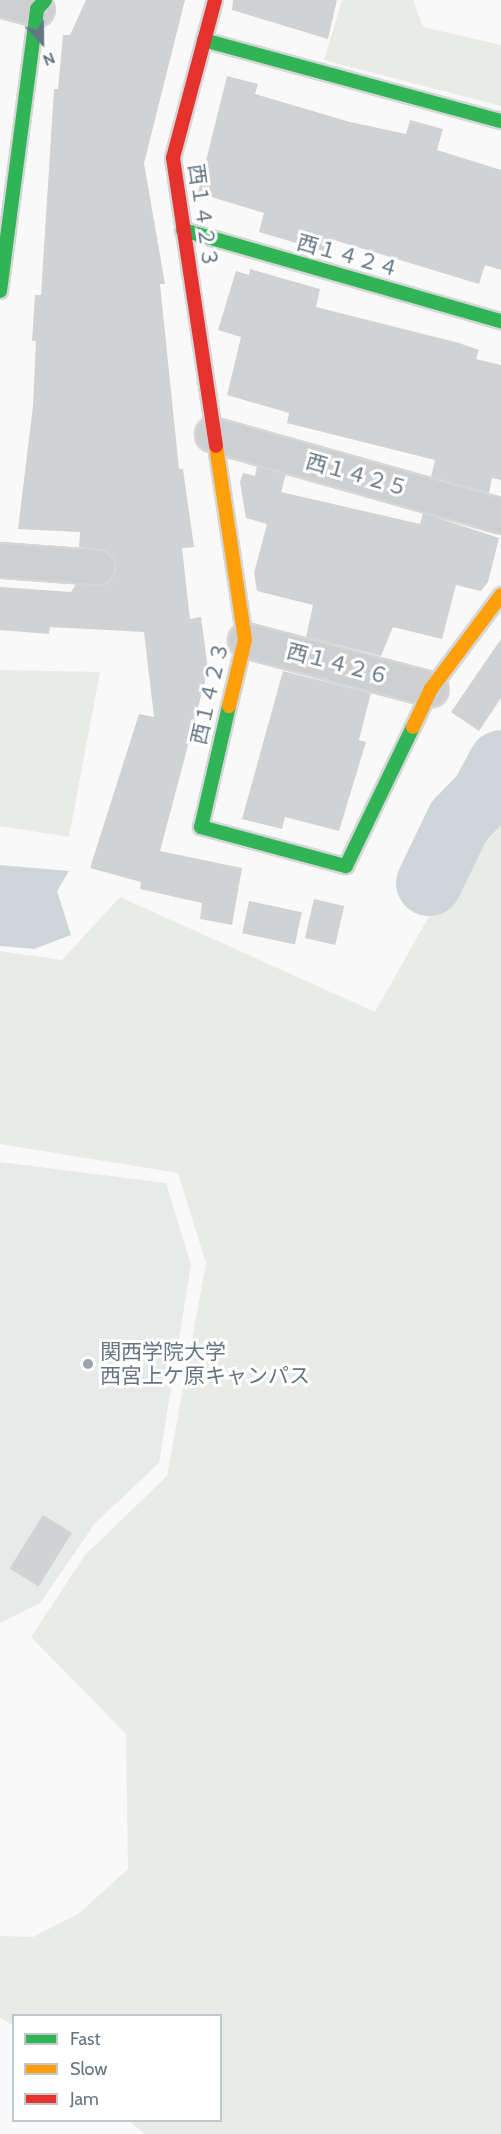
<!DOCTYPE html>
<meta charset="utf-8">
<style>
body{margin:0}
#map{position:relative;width:501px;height:2134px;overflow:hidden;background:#f9f9f9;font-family:Cabin,"Noto Sans JP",sans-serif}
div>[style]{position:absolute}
.built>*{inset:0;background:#e8e9e9}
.green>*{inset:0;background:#e8ebe6}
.water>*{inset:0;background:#ced6d9}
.river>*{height:66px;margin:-33px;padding:0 33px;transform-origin:33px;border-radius:33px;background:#ced6d9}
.building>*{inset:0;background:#d0d2d3;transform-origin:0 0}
.roads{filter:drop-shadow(2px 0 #d5d6d7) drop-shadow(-2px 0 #d5d6d7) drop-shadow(0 2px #d5d6d7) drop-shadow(0 -2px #d5d6d7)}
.street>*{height:33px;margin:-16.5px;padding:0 16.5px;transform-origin:16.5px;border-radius:16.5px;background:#cecfd0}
.fast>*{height:14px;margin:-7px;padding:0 7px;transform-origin:7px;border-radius:7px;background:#30b455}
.slow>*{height:14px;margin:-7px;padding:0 7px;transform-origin:7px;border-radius:7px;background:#ff9f0a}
.jam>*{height:14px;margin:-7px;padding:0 7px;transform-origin:7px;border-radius:7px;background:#e5322d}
.dots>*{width:16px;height:16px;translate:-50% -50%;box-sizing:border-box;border:3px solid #fff;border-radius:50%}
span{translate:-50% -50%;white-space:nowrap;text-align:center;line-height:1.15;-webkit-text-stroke:6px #fff;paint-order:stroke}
.street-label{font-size:21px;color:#657683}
.poi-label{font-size:21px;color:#657683}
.left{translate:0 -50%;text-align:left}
.legend{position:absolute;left:12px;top:2014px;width:210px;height:108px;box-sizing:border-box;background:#fff;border:2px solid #c1c8cd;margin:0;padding:8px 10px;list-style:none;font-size:18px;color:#657683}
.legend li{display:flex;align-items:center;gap:12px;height:30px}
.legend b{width:30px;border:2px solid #c1c8cd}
.north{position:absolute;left:12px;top:12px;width:60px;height:60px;-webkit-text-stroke:4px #fff;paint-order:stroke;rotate:158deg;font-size:16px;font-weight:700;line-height:24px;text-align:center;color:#657683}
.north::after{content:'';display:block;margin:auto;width:21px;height:27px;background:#657683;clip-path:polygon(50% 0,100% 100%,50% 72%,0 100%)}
</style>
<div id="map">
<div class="built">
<div style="clip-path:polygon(0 1162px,166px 1183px,191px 1265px,159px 1463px,96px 1522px,40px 1603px,0 1623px)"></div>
</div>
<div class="green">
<div style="clip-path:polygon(342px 0,413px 0,423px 27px,501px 45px,501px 106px,324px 60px)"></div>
<div style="clip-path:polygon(0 670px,100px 672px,69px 837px,0 826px)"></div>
<div style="clip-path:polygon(501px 789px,501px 2134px,145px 2134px,129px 2121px,220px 2120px,220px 2016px,14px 2016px,13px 2025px,0 2018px,0 1936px,33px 1937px,78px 1914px,128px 1869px,126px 1734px,31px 1637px,85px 1555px,167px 1476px,206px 1263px,178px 1173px,0 1144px,0 951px,62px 960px,120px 897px,375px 1012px)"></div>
</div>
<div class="water">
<div style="clip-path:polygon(0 865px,69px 871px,57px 891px,71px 935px,34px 949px,0 946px)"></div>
</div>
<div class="river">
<div style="left:429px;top:883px;width:69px;rotate:-64.2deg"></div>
<div style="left:459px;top:821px;width:36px;rotate:-46deg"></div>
<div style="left:484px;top:795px;width:36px;rotate:-62deg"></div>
</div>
<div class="building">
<div style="clip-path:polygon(86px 0,185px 0,144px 163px,165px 284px,160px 284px,179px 469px,183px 469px,194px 547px,182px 548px,190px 619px,201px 617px,208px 670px,160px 851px,242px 868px,232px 925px,200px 919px,202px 903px,140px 889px,141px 882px,90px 868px,139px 714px,154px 717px,144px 632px,50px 627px,49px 634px,0 630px,0 587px,71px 592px,76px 584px,106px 584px,116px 569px,107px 551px,79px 547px,80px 532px,18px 529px,33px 406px,36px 341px,32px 341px,35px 295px,41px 295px,54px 89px,58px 89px,63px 35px,70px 35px)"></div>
<div style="clip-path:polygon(233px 0,337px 0,328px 39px,232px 10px)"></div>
<div style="clip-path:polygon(227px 76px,258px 84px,255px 94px,350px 122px,406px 134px,410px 120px,443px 129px,437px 150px,501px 170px,501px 270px,485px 265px,479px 284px,334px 240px,330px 253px,259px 232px,264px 213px,198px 193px)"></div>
<div style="clip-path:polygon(250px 269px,320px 289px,316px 307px,459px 343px,479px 350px,476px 359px,501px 365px,501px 480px,492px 478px,489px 493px,431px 477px,435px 460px,287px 423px,289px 413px,227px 395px,241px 337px,218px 330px,236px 271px,249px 275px)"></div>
<div style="clip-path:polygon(257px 466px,286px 474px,281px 492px,420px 524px,423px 513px,499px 538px,488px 582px,481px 591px,456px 585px,442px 639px,393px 627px,381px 656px,306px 637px,313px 605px,257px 591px,254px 573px,267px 524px,246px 518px,240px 482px,243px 473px,255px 476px)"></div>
<div style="clip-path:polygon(501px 639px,501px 698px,479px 731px,451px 712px)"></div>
<div style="clip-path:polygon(283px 671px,371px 693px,359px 740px,366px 742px,339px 831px,285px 817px,282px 829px,242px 819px)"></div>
<div style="left:314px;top:899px;width:31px;height:40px;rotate:13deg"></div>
<div style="left:249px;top:901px;width:54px;height:33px;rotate:12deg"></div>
<div style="left:43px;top:1515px;width:34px;height:63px;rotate:32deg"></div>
</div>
<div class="roads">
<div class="street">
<div style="left:3px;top:0;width:35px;rotate:15deg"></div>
<div style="left:212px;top:434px;width:300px;rotate:15.8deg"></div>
<div style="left:0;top:560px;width:97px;rotate:4.1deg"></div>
<div style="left:245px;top:640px;width:192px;rotate:14.8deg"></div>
</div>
<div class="fast">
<div style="left:204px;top:40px;width:308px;rotate:15.3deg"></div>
<div style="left:183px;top:230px;width:331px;rotate:16deg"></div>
<div style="left:0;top:291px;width:284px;rotate:-82.5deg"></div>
<div style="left:37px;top:9px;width:12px;rotate:-48deg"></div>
<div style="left:229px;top:706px;width:124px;rotate:103deg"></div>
<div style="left:201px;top:827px;width:150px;rotate:15.1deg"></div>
<div style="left:346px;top:866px;width:154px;rotate:-64.3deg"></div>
</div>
<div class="slow">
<div style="left:216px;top:446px;width:196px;rotate:81.5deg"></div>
<div style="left:245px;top:640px;width:68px;rotate:103.6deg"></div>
<div style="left:413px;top:727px;width:42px;rotate:-64.7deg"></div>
<div style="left:431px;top:689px;width:117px;rotate:-53.3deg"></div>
</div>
<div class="jam">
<div style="left:215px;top:0;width:163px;rotate:104.9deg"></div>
<div style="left:173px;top:158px;width:291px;rotate:81.5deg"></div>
</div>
</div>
<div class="dots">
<div style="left:88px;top:1364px;background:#99a4ac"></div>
</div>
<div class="street-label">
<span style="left:203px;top:216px;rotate:82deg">西１４２３</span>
<span style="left:348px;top:256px;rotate:16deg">西１４２４</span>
<span style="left:357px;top:475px;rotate:16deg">西１４２５</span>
<span style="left:338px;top:664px;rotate:15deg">西１４２６</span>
<span style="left:210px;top:693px;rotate:-77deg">西１４２３</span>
</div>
<div class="poi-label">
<span class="left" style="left:100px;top:1364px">関西学院大学<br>西宮上ケ原キャンパス</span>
</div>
<ul class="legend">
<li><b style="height:8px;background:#30b455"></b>Fast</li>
<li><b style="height:8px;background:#ff9f0a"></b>Slow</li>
<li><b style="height:8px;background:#e5322d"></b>Jam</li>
</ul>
<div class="north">N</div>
</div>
